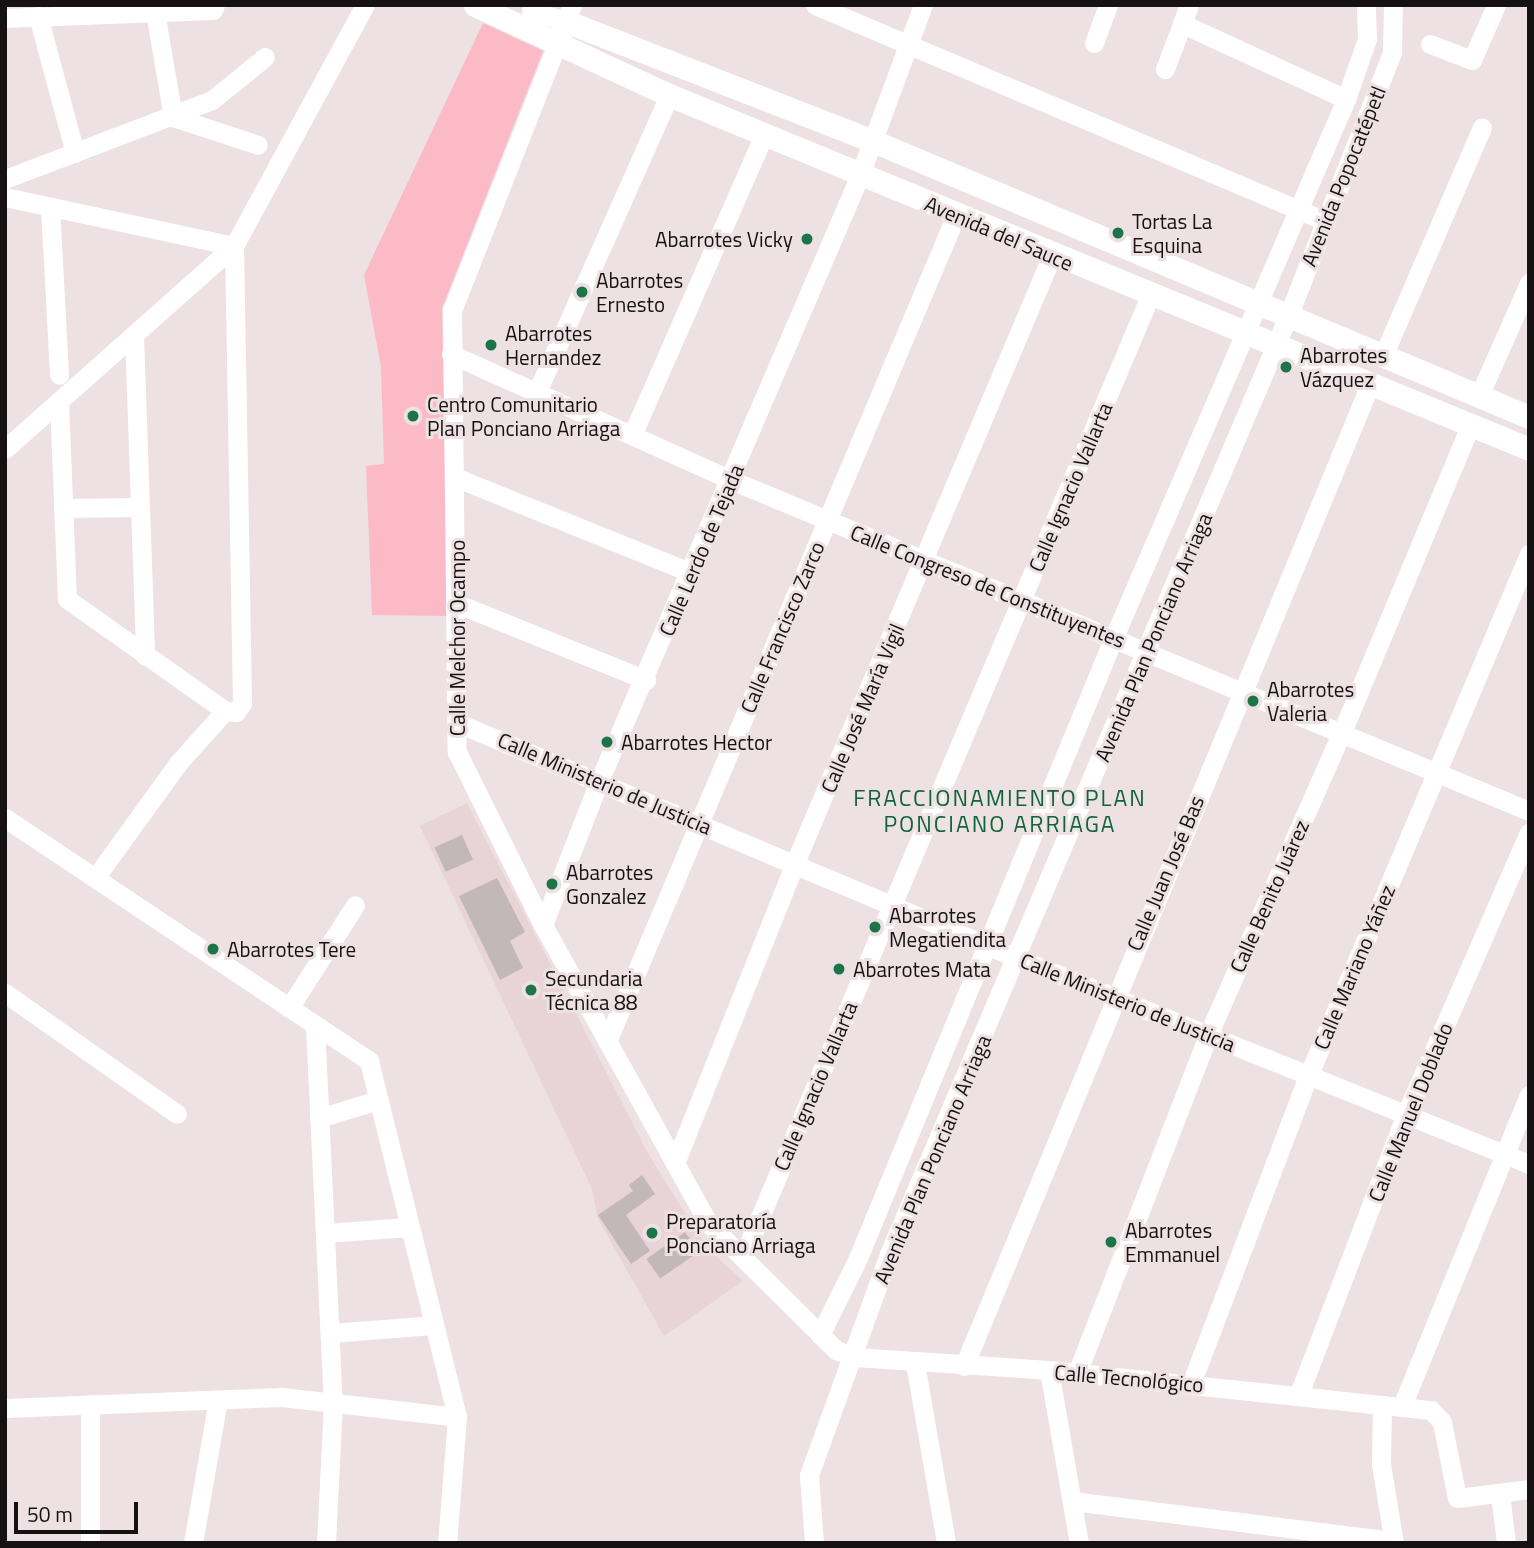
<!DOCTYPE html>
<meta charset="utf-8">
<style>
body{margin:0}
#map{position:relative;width:1534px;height:1548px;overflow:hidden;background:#ede1e3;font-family:"Titillium Web",sans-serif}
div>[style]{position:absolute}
.built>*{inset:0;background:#e8d3d7}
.green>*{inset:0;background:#fbbac6}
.building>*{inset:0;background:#c2b7b9;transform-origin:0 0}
.minor>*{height:19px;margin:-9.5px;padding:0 9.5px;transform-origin:9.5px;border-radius:9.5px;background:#fff}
.major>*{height:23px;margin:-11.5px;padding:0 11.5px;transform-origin:11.5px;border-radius:11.5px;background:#fff}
.dots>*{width:19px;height:19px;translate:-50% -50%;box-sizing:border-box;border:4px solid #ede1e3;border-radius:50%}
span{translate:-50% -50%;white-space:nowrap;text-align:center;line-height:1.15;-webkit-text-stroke:6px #ede1e3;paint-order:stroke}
.street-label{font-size:21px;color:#161213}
.poi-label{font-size:21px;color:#161213}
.left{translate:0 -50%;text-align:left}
.right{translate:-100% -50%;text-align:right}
.neighbourhood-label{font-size:23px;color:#11633a;letter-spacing:2px}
.frame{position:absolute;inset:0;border:7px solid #161213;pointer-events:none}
.scale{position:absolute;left:14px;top:1502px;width:124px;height:32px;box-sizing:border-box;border:4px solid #161213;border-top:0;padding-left:9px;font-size:21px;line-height:24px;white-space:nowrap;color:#161213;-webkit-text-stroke:5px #ede1e3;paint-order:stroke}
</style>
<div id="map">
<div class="built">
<div style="clip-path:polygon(467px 803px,649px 1155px,706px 1247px,743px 1281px,664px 1336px,598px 1219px,592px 1189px,420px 826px)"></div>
</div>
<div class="green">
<div style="clip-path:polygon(483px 23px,543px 51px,442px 308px,448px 616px,372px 615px,366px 466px,384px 464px,381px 367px,364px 275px)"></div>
</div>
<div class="building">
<div style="left:462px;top:835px;width:27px;height:30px;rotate:66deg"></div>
<div style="clip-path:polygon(497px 878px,525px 932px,510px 941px,523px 968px,500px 980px,459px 896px)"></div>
<div style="clip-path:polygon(642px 1175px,655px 1194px,626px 1215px,650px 1251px,631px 1264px,598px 1215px,633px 1191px,629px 1185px)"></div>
<div style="left:685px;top:1232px;width:24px;height:47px;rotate:55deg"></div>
</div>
<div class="minor">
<div style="left:815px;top:5px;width:554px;rotate:22.95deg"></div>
<div style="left:531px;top:11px;width:35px;rotate:16deg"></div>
<div style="left:565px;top:21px;width:17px;rotate:-66deg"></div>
<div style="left:155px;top:12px;width:107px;rotate:80.3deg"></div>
<div style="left:173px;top:117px;width:89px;rotate:18.2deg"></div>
<div style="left:38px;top:16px;width:142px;rotate:74.9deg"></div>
<div style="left:5px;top:18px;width:208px;rotate:-2.2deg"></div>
<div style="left:213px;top:10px;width:5px;rotate:-68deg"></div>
<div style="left:1185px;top:25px;width:177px;rotate:24.7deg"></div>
<div style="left:1094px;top:43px;width:40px;rotate:-69.8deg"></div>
<div style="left:557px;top:44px;width:286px;rotate:111.5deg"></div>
<div style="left:452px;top:310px;width:442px;rotate:89.4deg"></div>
<div style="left:457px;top:752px;width:193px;rotate:63.6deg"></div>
<div style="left:543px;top:925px;width:342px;rotate:61deg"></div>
<div style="left:709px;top:1224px;width:179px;rotate:44.8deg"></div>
<div style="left:836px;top:1350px;width:20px;rotate:20deg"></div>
<div style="left:855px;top:1357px;width:194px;rotate:3.8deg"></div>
<div style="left:1049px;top:1370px;width:384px;rotate:6deg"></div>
<div style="left:1431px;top:1410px;width:16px;rotate:47deg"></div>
<div style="left:1442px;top:1422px;width:77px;rotate:78.8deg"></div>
<div style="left:1457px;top:1498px;width:73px;rotate:-7.1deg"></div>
<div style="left:1430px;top:44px;width:45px;rotate:20.9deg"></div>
<div style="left:1472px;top:60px;width:60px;rotate:-66.4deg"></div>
<div style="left:1165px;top:69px;width:68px;rotate:-69.4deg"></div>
<div style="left:5px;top:179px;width:222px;rotate:-20.9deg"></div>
<div style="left:212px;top:100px;width:68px;rotate:-39.1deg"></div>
<div style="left:5px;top:197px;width:234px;rotate:12.1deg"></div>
<div style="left:50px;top:207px;width:168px;rotate:86.9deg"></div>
<div style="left:134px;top:335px;width:321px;rotate:88deg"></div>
<div style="left:451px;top:354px;width:307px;rotate:24.2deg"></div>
<div style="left:731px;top:480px;width:864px;rotate:22.53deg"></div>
<div style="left:1383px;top:356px;width:249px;rotate:-66.6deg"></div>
<div style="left:537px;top:392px;width:325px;rotate:-66deg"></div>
<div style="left:1479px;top:396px;width:124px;rotate:-66.1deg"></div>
<div style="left:59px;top:401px;width:198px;rotate:87.7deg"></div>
<div style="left:67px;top:599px;width:194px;rotate:35.3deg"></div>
<div style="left:225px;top:711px;width:11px;rotate:5deg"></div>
<div style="left:236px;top:712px;width:11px;rotate:-56deg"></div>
<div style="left:242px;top:703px;width:457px;rotate:-91deg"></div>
<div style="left:234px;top:246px;width:274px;rotate:-61.5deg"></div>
<div style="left:633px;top:433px;width:326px;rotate:-66.3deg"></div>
<div style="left:5px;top:449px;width:306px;rotate:-41.6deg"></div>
<div style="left:457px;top:478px;width:253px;rotate:22deg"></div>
<div style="left:63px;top:508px;width:77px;rotate:-0.7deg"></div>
<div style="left:458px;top:604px;width:203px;rotate:22deg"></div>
<div style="left:458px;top:723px;width:606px;rotate:22.8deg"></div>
<div style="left:1017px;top:958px;width:552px;rotate:21.92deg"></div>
<div style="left:5px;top:818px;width:438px;rotate:33.7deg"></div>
<div style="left:369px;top:1061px;width:367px;rotate:76.1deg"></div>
<div style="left:457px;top:1417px;width:126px;rotate:94.5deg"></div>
<div style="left:95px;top:878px;width:143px;rotate:-54.1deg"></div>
<div style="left:179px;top:762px;width:69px;rotate:-48deg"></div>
<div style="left:543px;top:925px;width:157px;rotate:-68.7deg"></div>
<div style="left:600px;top:779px;width:658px;rotate:-66.71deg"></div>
<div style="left:860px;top:175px;width:181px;rotate:-69.7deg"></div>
<div style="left:5px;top:993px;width:210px;rotate:35.1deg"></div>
<div style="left:289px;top:1008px;width:122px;rotate:-57.3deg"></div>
<div style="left:315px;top:1025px;width:379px;rotate:87.3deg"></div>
<div style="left:333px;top:1404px;width:139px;rotate:92.9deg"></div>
<div style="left:608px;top:1039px;width:894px;rotate:-67.1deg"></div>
<div style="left:319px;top:1118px;width:62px;rotate:-17deg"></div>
<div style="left:675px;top:1163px;width:321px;rotate:-68.2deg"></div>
<div style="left:794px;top:865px;width:662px;rotate:-67.07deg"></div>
<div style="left:325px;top:1233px;width:84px;rotate:-4.1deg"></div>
<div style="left:743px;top:1257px;width:1044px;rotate:-67.05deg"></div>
<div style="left:330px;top:1333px;width:103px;rotate:-4.4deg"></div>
<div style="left:820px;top:1335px;width:86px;rotate:-63.7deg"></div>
<div style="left:858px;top:1258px;width:672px;rotate:-67.6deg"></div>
<div style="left:1114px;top:637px;width:586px;rotate:-66.67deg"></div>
<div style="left:1346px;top:99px;width:64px;rotate:-70.7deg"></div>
<div style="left:1367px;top:39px;width:34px;rotate:-92deg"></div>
<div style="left:915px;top:1363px;width:183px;rotate:80.2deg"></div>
<div style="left:964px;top:1366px;width:1065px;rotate:-67.53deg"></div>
<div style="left:1049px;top:1370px;width:176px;rotate:80.2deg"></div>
<div style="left:1077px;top:1373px;width:365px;rotate:-68.8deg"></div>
<div style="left:1209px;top:1033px;width:329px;rotate:-66.2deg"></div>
<div style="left:1342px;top:732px;width:334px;rotate:-67.3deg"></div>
<div style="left:1191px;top:1384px;width:332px;rotate:-69.2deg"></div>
<div style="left:1309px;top:1074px;width:565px;rotate:-67.07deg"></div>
<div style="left:1299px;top:1394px;width:300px;rotate:-69.1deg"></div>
<div style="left:1406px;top:1114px;width:307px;rotate:-66.4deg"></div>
<div style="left:90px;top:1404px;width:139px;rotate:90deg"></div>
<div style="left:1382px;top:1405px;width:59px;rotate:91deg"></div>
<div style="left:1381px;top:1464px;width:80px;rotate:80.7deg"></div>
<div style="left:1402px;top:1406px;width:336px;rotate:-67.8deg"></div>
<div style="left:5px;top:1408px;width:277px;rotate:-2.3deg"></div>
<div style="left:282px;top:1397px;width:176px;rotate:6.5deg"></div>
<div style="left:1500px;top:1494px;width:49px;rotate:83deg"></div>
<div style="left:1072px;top:1501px;width:323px;rotate:7.1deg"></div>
<div style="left:193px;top:1543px;width:145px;rotate:-80.1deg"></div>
<div style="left:814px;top:1543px;width:68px;rotate:-94.2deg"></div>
<div style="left:809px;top:1475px;width:235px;rotate:-70.1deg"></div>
<div style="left:889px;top:1254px;width:1022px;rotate:-66.95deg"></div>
<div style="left:1289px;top:314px;width:282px;rotate:-68.5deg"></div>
<div style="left:1392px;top:52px;width:47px;rotate:-88.8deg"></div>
</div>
<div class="major">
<div style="left:475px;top:5px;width:214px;rotate:24.9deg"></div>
<div style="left:669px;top:95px;width:930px;rotate:22.37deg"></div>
<div style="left:557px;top:44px;width:24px;rotate:-71deg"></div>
<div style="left:565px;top:21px;width:331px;rotate:21.3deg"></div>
<div style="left:873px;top:141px;width:712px;rotate:22.82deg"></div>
</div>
<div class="dots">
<div style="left:1118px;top:233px;background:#1d7447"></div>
<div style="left:807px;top:239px;background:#1d7447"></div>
<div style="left:582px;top:292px;background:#1d7447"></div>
<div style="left:491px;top:345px;background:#1d7447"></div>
<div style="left:1286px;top:367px;background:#1d7447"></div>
<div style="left:413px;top:416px;background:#1d7447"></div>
<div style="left:1253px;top:701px;background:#1d7447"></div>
<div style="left:607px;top:742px;background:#1d7447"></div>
<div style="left:552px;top:884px;background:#1d7447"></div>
<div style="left:875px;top:927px;background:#1d7447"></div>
<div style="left:213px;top:949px;background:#1d7447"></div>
<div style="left:839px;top:969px;background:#1d7447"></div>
<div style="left:531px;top:990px;background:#1d7447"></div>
<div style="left:652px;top:1233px;background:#1d7447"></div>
<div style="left:1111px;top:1242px;background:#1d7447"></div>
</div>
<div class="street-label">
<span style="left:1343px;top:176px;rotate:-68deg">Avenida Popocatépetl</span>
<span style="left:999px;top:233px;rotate:23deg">Avenida del Sauce</span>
<span style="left:1070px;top:487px;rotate:-67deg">Calle Ignacio Vallarta</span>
<span style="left:701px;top:550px;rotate:-67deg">Calle Lerdo de Tejada</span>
<span style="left:988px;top:586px;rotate:22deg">Calle Congreso de Constituyentes</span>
<span style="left:782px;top:627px;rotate:-67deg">Calle Francisco Zarco</span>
<span style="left:1153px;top:637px;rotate:-67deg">Avenida Plan Ponciano Arriaga</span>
<span style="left:457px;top:638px;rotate:-90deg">Calle Melchor Ocampo</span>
<span style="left:862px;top:708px;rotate:-67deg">Calle José María Vigil</span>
<span style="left:605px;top:783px;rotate:23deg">Calle Ministerio de Justicia</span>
<span style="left:1165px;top:873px;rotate:-67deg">Calle Juan José Bas</span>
<span style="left:1269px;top:896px;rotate:-66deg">Calle Benito Juárez</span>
<span style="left:1354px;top:967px;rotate:-67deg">Calle Mariano Yáñez</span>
<span style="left:1128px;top:1002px;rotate:22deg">Calle Ministerio de Justicia</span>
<span style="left:815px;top:1086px;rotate:-67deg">Calle Ignacio Vallarta</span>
<span style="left:1410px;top:1112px;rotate:-68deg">Calle Manuel Doblado</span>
<span style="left:932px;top:1159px;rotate:-67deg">Avenida Plan Ponciano Arriaga</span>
<span style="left:1129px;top:1378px;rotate:5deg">Calle Tecnológico</span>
</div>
<div class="poi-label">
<span class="left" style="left:1132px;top:233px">Tortas La<br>Esquina</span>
<span class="right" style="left:793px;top:239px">Abarrotes Vicky</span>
<span class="left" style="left:596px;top:292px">Abarrotes<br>Ernesto</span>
<span class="left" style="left:505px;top:345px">Abarrotes<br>Hernandez</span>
<span class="left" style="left:1300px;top:367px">Abarrotes<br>Vázquez</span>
<span class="left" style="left:427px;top:416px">Centro Comunitario<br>Plan Ponciano Arriaga</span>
<span class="left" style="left:1267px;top:701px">Abarrotes<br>Valeria</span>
<span class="left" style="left:621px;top:742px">Abarrotes Hector</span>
<span class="left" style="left:566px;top:884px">Abarrotes<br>Gonzalez</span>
<span class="left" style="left:889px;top:927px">Abarrotes<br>Megatiendita</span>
<span class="left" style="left:227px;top:949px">Abarrotes Tere</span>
<span class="left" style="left:853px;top:969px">Abarrotes Mata</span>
<span class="left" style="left:545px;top:990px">Secundaria<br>Técnica 88</span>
<span class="left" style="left:666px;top:1233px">Preparatoría<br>Ponciano Arriaga</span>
<span class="left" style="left:1125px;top:1242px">Abarrotes<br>Emmanuel</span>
</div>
<div class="neighbourhood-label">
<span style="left:1000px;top:811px">FRACCIONAMIENTO PLAN<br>PONCIANO ARRIAGA</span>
</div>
<div class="frame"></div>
<div class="scale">50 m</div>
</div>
